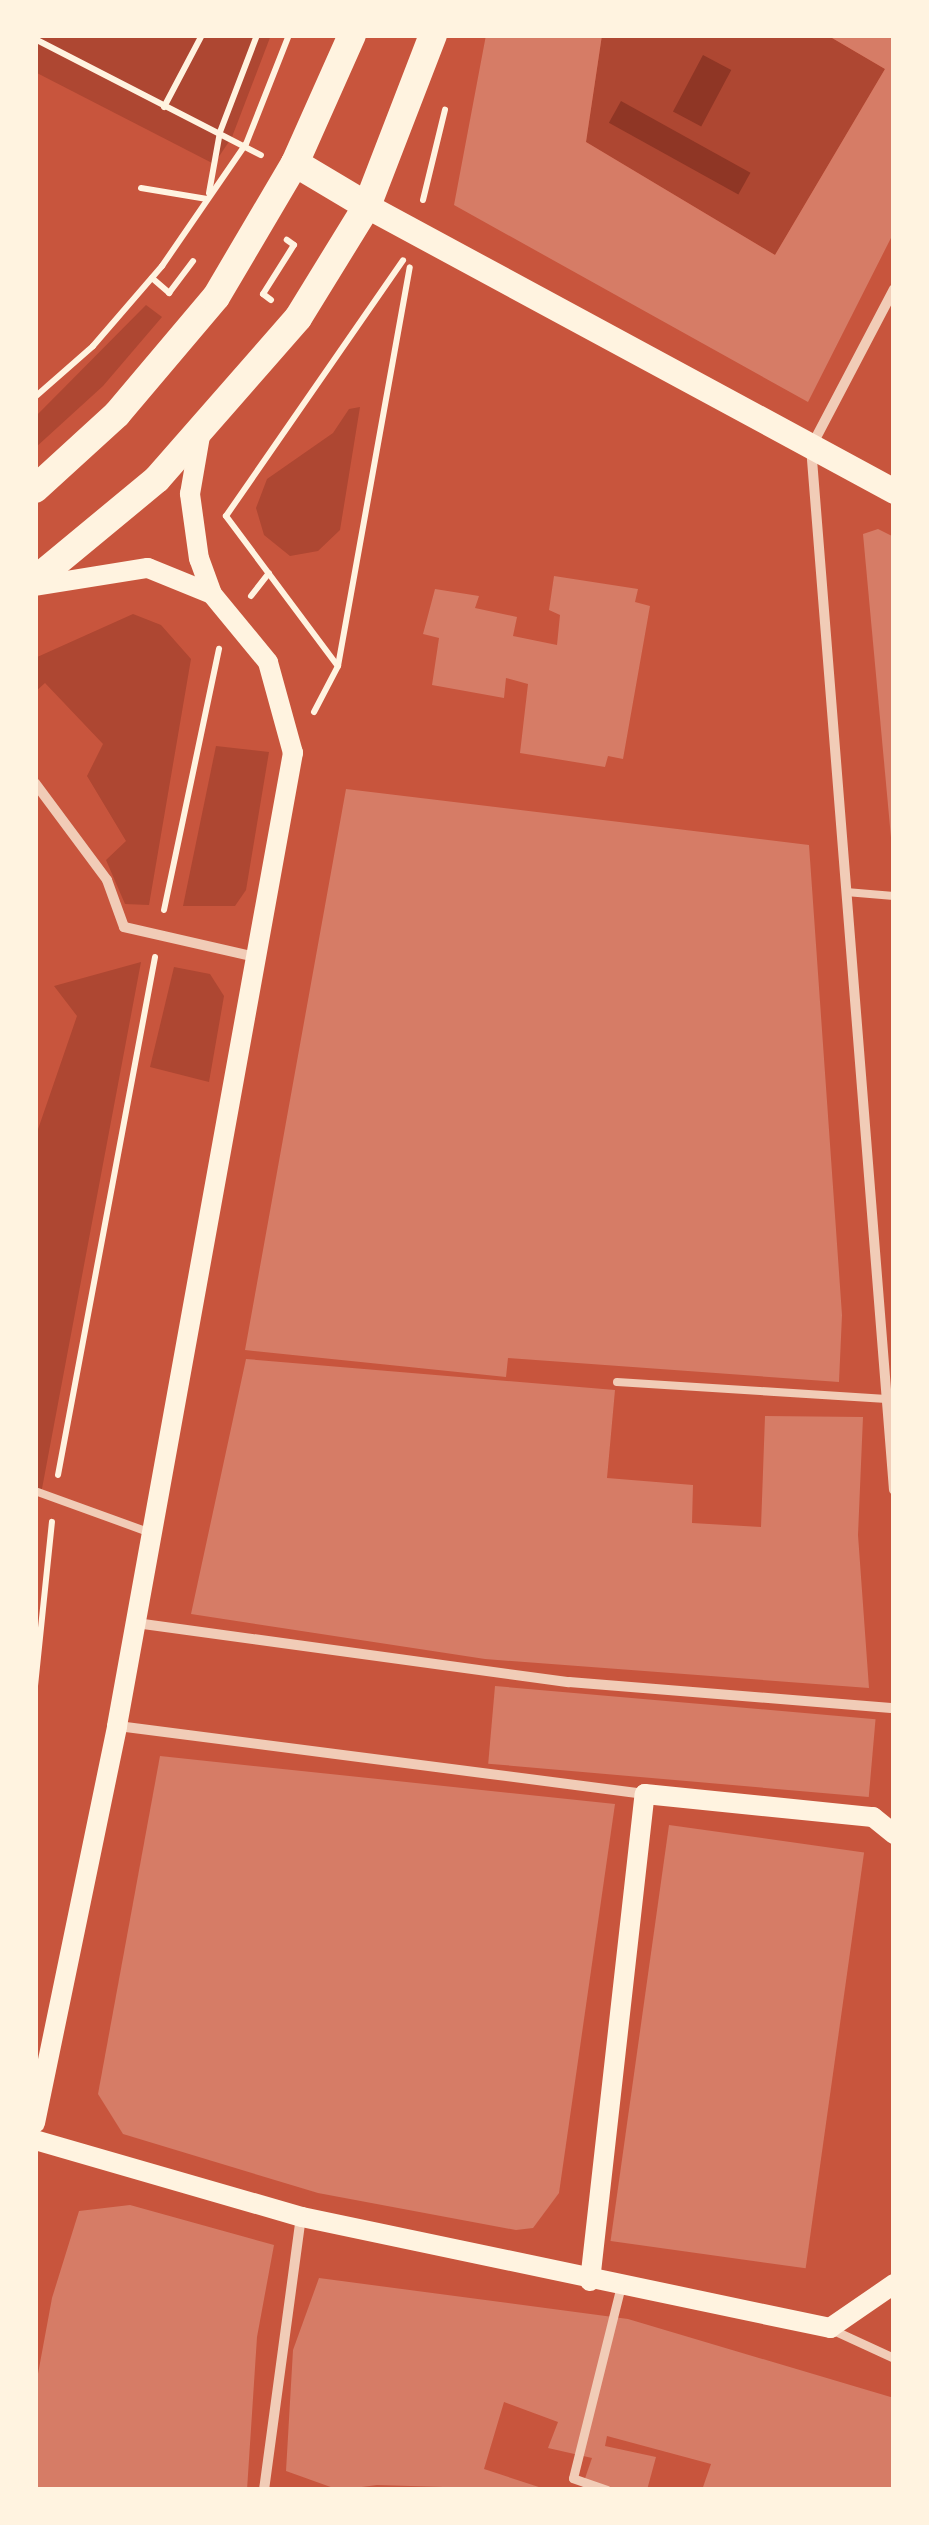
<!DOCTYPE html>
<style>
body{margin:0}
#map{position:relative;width:929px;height:2525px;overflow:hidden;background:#c8553d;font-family:Literata,serif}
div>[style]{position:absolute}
.green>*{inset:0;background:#ae4732}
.water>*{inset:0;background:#8f3625;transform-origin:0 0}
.building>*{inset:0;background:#d67c66;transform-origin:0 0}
.path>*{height:6px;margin:-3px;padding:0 3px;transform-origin:3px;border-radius:3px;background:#fff3e0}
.service>*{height:8px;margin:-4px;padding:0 4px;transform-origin:4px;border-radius:4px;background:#f1ccb7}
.pedestrian>*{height:9px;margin:-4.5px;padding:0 4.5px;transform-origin:4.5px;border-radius:4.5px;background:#f1ccb7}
.minor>*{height:10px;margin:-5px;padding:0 5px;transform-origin:5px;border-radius:5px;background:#f1ccb7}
.secondary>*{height:20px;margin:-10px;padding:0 10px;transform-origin:10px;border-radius:10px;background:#fff3e0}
.primary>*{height:25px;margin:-12.5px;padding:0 12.5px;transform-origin:12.5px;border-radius:12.5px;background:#fff3e0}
.trunk>*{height:28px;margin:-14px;padding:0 14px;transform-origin:14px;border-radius:14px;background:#fff3e0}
span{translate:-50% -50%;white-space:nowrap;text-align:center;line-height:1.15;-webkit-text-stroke:9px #fff3e0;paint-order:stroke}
.frame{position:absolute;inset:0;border:38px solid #fff3e0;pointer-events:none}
</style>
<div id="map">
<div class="green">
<div style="clip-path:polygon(35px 35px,271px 35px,232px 137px,214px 164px,35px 72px)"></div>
<div style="clip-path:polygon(602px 35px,827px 35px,885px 69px,775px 255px,586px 142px)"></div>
<div style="clip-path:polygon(146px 305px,162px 317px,103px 386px,35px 448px,35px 417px)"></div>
<div style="clip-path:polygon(360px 407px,340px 530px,318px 551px,290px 556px,264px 535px,256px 508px,267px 479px,333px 433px,349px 409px)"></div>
<div style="clip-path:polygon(133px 614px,161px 625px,191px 659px,149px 905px,125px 904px,106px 860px,126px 841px,87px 776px,103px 744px,45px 683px,35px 692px,35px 658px)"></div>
<div style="clip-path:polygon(216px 746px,269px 752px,246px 890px,235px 906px,183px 906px)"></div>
<div style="clip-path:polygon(141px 962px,41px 1494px,35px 1491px,35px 1138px,77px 1016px,54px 986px)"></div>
<div style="clip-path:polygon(174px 967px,210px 974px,224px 996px,209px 1082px,150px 1067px)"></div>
</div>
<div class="water">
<div style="left:703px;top:55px;width:32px;height:64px;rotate:28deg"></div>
<div style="left:621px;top:101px;width:148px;height:25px;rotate:29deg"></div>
</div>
<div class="building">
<div style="clip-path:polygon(486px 35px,602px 35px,586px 142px,775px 255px,885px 69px,827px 35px,894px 35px,894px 232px,808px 402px,454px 205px)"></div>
<div style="clip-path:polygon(878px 529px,894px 537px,894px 870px,863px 534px)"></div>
<div style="clip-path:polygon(554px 576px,638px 589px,635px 602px,650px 606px,623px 759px,608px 756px,605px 767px,520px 753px,528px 684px,506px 678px,504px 698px,432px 685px,439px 638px,423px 634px,435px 589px,479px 596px,475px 608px,517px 617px,513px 636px,557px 645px,560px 615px,549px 610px)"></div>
<div style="clip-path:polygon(346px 789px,809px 845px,842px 1315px,839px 1382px,508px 1358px,506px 1377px,245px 1350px)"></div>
<div style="clip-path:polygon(246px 1359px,615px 1390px,607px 1478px,693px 1485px,692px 1523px,761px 1527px,765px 1416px,863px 1417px,858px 1535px,869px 1688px,485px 1659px,191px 1614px)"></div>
<div style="left:495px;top:1686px;width:382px;height:78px;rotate:5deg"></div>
<div style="clip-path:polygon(160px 1756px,615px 1804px,559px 2193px,533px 2228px,516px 2230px,318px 2193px,123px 2134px,98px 2094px)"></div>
<div style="left:669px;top:1825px;width:197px;height:420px;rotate:8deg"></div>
<div style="clip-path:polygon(130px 2205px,274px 2245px,257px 2337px,247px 2490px,35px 2490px,35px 2390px,52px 2298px,79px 2211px)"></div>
<div style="clip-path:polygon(319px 2278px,628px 2319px,894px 2398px,894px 2490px,702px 2490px,711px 2464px,607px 2436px,605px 2446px,656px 2457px,647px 2490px,581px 2490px,592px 2458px,548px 2448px,558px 2422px,504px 2402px,484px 2469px,548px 2490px,377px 2485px,339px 2490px,286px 2471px,293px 2350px)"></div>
</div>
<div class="path">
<div style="left:35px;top:39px;width:254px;rotate:27.2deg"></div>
<div style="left:164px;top:107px;width:81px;rotate:-62.2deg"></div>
<div style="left:141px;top:188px;width:67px;rotate:9.5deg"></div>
<div style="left:209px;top:193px;width:62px;rotate:-79.8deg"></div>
<div style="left:220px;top:132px;width:104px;rotate:-69.1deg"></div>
<div style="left:423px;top:200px;width:93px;rotate:-76.3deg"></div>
<div style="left:152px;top:278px;width:23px;rotate:41deg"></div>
<div style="left:169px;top:293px;width:40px;rotate:-53deg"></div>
<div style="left:271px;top:300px;width:10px;rotate:-143deg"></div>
<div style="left:263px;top:294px;width:58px;rotate:-57.7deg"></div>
<div style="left:294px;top:245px;width:9px;rotate:-144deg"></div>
<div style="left:35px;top:397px;width:77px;rotate:-41.3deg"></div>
<div style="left:93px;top:346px;width:106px;rotate:-49.2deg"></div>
<div style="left:162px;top:266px;width:148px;rotate:-55.5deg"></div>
<div style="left:246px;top:144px;width:117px;rotate:-68.5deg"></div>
<div style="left:251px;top:596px;width:29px;rotate:-52deg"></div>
<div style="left:337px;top:665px;width:186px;rotate:-126.7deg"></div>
<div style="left:226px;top:516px;width:311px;rotate:-55.3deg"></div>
<div style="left:314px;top:712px;width:52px;rotate:-62.4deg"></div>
<div style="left:338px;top:666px;width:405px;rotate:-79.8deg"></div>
<div style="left:164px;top:910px;width:267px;rotate:-78.1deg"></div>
<div style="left:58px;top:1475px;width:527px;rotate:-79.39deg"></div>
<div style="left:35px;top:1686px;width:165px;rotate:-84.1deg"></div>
</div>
<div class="service">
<div style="left:846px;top:892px;width:48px;rotate:4.8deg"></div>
<div style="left:617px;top:1382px;width:270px;rotate:3.6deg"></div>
<div style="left:35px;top:1491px;width:123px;rotate:19.9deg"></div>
</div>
<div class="pedestrian">
<div style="left:833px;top:2330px;width:67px;rotate:24.7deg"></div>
<div style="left:607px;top:2490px;width:36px;rotate:-161deg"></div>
<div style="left:573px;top:2478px;width:199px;rotate:-76deg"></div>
</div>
<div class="minor">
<div style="left:894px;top:289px;width:178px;rotate:117.7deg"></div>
<div style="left:811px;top:447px;width:1046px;rotate:85.45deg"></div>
<div style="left:35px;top:783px;width:121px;rotate:53.4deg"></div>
<div style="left:107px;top:880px;width:50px;rotate:70.1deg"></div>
<div style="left:124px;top:927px;width:131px;rotate:12.8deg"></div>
<div style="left:136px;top:1623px;width:437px;rotate:7.8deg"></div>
<div style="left:569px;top:1682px;width:326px;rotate:4.6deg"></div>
<div style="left:118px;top:1726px;width:531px;rotate:7.35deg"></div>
<div style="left:264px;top:2490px;width:275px;rotate:-82.3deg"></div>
</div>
<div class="secondary">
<div style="left:35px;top:586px;width:114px;rotate:-9.1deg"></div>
<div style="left:148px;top:568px;width:69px;rotate:22.1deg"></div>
<div style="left:35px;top:2123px;width:405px;rotate:-78.3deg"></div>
<div style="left:117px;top:1726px;width:989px;rotate:-79.75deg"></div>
<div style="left:293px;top:753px;width:94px;rotate:-105.4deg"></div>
<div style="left:268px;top:662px;width:88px;rotate:-129.5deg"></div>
<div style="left:212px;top:594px;width:37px;rotate:-110deg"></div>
<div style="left:199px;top:559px;width:66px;rotate:-97.9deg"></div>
<div style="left:190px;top:494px;width:59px;rotate:-80.2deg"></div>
<div style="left:35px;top:2140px;width:278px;rotate:16.1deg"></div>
<div style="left:302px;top:2217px;width:540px;rotate:11.87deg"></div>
<div style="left:830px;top:2328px;width:78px;rotate:-34.5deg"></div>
<div style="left:590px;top:2281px;width:490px;rotate:-83.6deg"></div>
<div style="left:645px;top:1794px;width:229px;rotate:5.8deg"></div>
<div style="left:873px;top:1817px;width:27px;rotate:39deg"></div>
</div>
<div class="primary">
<div style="left:367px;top:206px;width:599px;rotate:28.4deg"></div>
</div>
<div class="trunk">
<div style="left:295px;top:163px;width:84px;rotate:30.8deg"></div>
<div style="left:35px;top:489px;width:111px;rotate:-42.4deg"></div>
<div style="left:117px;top:414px;width:153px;rotate:-49.8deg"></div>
<div style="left:216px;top:297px;width:156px;rotate:-59.5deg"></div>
<div style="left:295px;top:163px;width:140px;rotate:-66deg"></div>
<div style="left:35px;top:580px;width:158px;rotate:-39.6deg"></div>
<div style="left:157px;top:479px;width:214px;rotate:-48.8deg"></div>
<div style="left:298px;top:318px;width:132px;rotate:-58.4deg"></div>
<div style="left:367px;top:206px;width:183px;rotate:-68.9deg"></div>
</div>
<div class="frame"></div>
</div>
